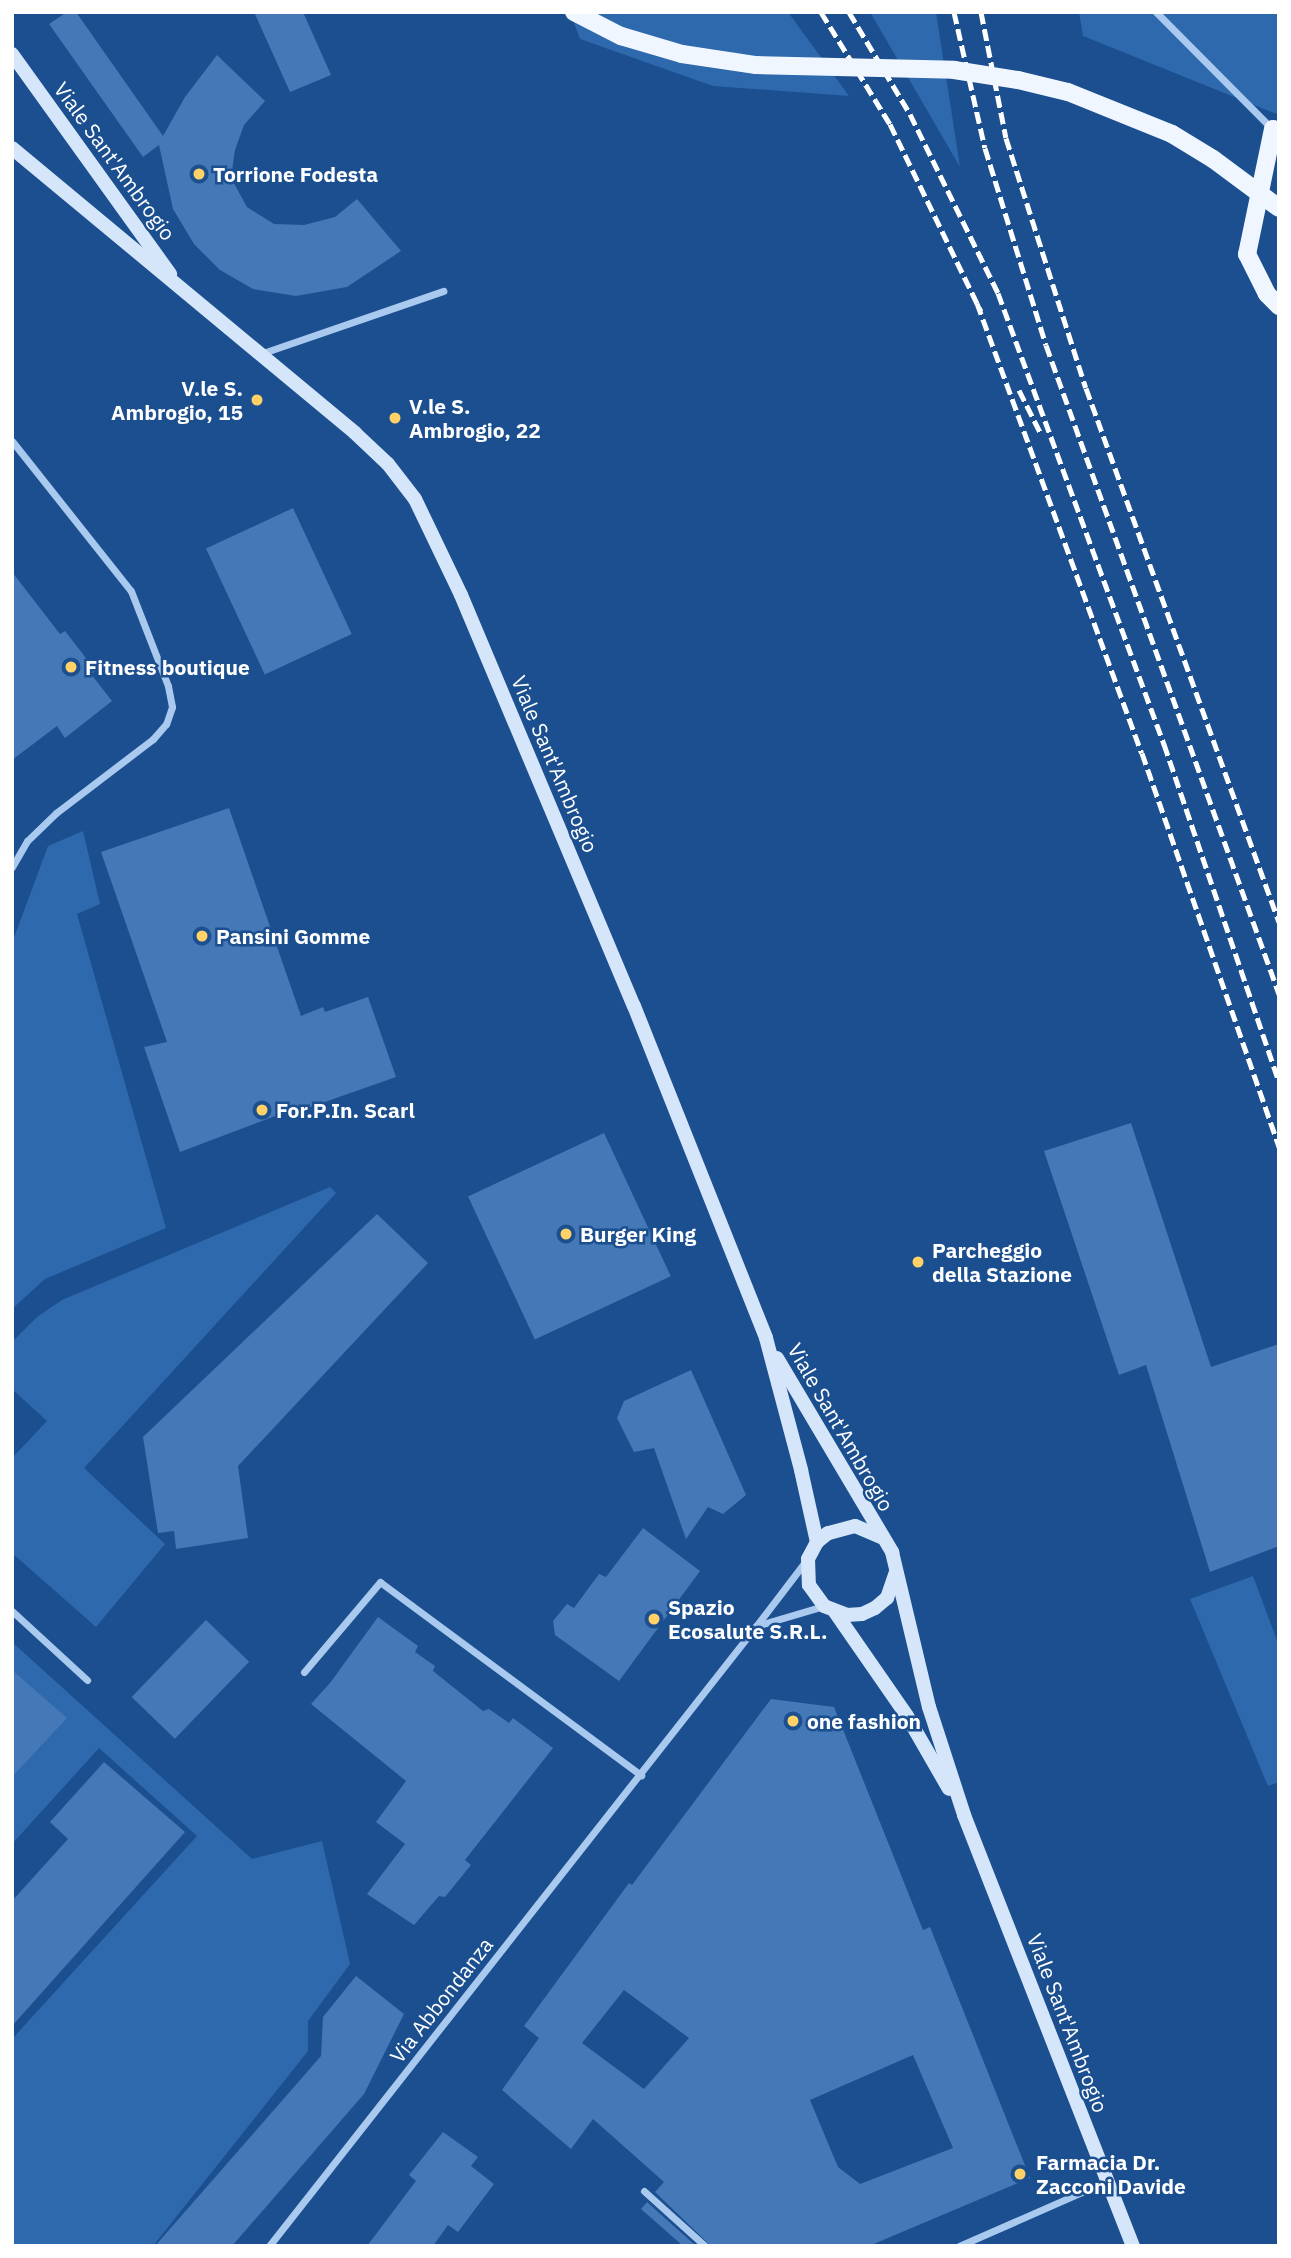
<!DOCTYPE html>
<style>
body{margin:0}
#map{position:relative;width:1291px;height:2258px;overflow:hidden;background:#1b4f8f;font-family:"IBM Plex Sans",sans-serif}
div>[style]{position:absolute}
.green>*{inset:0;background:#2e69ad}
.building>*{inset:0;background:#4478b7;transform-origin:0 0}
.street>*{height:7px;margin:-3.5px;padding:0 3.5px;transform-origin:3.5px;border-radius:3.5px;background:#a9c9ee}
.secondary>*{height:14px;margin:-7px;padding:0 7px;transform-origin:7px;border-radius:7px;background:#d6e6fa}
.primary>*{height:18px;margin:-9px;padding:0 9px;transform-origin:9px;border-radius:9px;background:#f0f6ff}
.rail>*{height:5px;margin-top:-2.5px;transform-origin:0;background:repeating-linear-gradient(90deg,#fff 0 12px,transparent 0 17px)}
.primary-bridge>*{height:18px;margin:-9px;padding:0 9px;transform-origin:9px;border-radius:9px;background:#f0f6ff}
.dots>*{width:19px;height:19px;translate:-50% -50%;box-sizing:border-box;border:4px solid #1b4f8f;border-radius:50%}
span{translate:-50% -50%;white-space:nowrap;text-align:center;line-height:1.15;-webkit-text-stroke:5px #1b4f8f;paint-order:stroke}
.street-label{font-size:21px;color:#fff}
.poi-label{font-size:21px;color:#fff;font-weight:700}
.left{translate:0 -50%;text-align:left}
.right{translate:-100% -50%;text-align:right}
.frame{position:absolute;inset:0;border:14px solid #fff;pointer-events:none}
</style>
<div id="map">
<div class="green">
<div style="clip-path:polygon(570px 12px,788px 12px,849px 96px,713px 86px,580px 39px)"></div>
<div style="clip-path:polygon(870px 12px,936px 12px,960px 167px)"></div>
<div style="clip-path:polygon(1079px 12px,1279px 12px,1279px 115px,1083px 36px)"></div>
<div style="clip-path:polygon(83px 831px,100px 904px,77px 914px,166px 1228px,45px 1279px,12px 1309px,12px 943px,48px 846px)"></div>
<div style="clip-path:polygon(330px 1187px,336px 1193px,84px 1468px,165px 1544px,96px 1627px,12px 1553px,12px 1458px,47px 1421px,12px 1389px,12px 1342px,37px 1317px,62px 1300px)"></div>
<div style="clip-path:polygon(1253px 1576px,1279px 1646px,1279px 1782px,1268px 1786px,1190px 1599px)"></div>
<div style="clip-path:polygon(12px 1642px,252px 1859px,322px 1841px,350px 1964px,308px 2021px,308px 2051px,153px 2246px,12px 2246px,12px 2039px,197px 1836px,99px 1748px,12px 1844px)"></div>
</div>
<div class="building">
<div style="clip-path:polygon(67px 12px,76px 12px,163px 136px,185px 97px,217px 55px,265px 101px,244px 125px,235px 150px,231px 178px,247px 207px,274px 224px,304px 225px,335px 217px,357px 199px,401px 251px,347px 287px,296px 296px,253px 289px,220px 270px,194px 244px,173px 209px,159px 145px,143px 157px,49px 24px)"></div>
<div style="clip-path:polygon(254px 12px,303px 12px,331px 75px,290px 92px)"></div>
<div style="left:293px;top:508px;width:139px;height:96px;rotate:65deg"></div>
<div style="clip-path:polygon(12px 572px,60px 634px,65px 631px,96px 671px,91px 674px,112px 701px,65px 738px,57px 726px,12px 760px)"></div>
<div style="clip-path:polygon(229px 808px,301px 1016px,323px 1007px,325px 1012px,368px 997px,396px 1077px,305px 1109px,304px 1105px,180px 1152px,144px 1047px,167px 1042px,101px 852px)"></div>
<div style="clip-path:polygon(1131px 1123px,1211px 1367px,1279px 1344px,1279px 1546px,1210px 1572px,1146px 1365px,1119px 1375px,1044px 1151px)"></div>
<div style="left:604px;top:1133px;width:158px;height:150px;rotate:65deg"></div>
<div style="clip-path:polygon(377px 1214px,428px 1263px,238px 1466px,248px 1538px,176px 1549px,174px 1531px,158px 1533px,143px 1437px)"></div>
<div style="clip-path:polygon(691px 1370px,746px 1495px,723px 1514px,708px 1507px,686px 1539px,654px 1448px,634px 1452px,617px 1418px,624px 1401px)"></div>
<div style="clip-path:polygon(643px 1528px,700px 1571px,619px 1681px,555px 1635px,553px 1621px,567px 1604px,574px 1608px,599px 1574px,606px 1577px)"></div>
<div style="clip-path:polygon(378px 1617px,418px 1646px,415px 1652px,435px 1666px,433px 1671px,483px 1711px,489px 1709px,509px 1723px,513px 1718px,553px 1748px,465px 1860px,471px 1865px,445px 1897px,439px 1896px,414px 1925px,367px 1894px,405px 1844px,376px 1822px,406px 1781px,311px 1704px,330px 1683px)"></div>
<div style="left:206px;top:1620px;width:60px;height:107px;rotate:44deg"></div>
<div style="clip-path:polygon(12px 1670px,67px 1718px,12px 1777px)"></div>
<div style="clip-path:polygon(evenodd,771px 1699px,834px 1707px,923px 1930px,930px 1927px,1030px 2178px,869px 2246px,711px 2246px,655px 2192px,664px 2182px,593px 2119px,571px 2149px,502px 2090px,539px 2038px,524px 2026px,629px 1883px,632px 1885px,771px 1699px,624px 1990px,689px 2038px,644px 2089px,582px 2043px,624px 1990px,771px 1699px,913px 2055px,953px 2148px,860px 2184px,838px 2167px,810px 2100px,913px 2055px)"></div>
<div style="clip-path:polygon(104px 1762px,185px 1832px,12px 2026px,12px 1901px,68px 1839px,50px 1822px)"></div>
<div style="clip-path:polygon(356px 1976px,404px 2014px,364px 2094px,232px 2246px,155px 2246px,321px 2056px,323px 2017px)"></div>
<div style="clip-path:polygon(443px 2132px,478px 2157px,471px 2166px,494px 2184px,458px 2232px,448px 2225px,433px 2246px,367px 2246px,416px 2181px,409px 2175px)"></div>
<div style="clip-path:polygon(647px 2202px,696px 2246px,683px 2246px,641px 2209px)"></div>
</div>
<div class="street">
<div style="left:1156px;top:12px;width:165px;rotate:45.2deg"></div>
<div style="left:260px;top:354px;width:194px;rotate:-19deg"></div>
<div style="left:12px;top:441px;width:191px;rotate:51.6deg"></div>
<div style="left:131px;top:591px;width:102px;rotate:68.7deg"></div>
<div style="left:168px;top:686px;width:21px;rotate:79deg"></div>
<div style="left:172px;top:707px;width:18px;rotate:109deg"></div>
<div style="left:166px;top:724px;width:20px;rotate:131deg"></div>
<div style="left:153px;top:739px;width:122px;rotate:142.7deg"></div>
<div style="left:56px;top:813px;width:40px;rotate:136deg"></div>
<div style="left:27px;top:841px;width:30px;rotate:120deg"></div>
<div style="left:805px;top:1562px;width:81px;rotate:127.4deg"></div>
<div style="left:756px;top:1626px;width:71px;rotate:-16.4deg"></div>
<div style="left:12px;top:1611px;width:102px;rotate:42.6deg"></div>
<div style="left:304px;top:1672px;width:118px;rotate:-49.8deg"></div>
<div style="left:380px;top:1582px;width:325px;rotate:36.5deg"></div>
<div style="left:644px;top:2191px;width:82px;rotate:42deg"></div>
<div style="left:269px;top:2246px;width:788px;rotate:-51.85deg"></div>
<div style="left:959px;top:2246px;width:162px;rotate:-23.7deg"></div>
</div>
<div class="secondary">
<div style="left:12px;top:54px;width:271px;rotate:54.3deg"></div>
<div style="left:12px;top:148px;width:446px;rotate:39.7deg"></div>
<div style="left:355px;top:433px;width:45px;rotate:43.2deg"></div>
<div style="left:388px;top:464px;width:44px;rotate:52.4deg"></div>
<div style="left:415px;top:499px;width:106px;rotate:64.4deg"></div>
<div style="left:461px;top:595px;width:446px;rotate:67.2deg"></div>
<div style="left:634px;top:1006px;width:357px;rotate:68.3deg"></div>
<div style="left:766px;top:1338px;width:137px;rotate:75.1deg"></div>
<div style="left:801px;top:1470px;width:74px;rotate:77.5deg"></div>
<div style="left:777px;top:1358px;width:226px;rotate:59.3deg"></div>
<div style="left:892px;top:1552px;width:159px;rotate:76.6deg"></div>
<div style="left:929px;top:1707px;width:114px;rotate:72deg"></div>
<div style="left:964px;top:1815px;width:463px;rotate:68.6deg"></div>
<div style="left:881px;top:1537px;width:28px;rotate:-157deg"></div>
<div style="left:855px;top:1526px;width:28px;rotate:165deg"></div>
<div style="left:828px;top:1533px;width:14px;rotate:141deg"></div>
<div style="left:817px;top:1542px;width:19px;rotate:118deg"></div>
<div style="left:808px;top:1559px;width:26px;rotate:88deg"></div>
<div style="left:809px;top:1585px;width:26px;rotate:54deg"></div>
<div style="left:824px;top:1606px;width:25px;rotate:21deg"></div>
<div style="left:847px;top:1615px;width:15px;rotate:-4deg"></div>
<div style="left:862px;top:1614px;width:14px;rotate:-25deg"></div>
<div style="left:875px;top:1608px;width:16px;rotate:-40deg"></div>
<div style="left:887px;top:1598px;width:28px;rotate:-71deg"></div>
<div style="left:835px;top:1612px;width:126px;rotate:55.3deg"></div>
<div style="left:907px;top:1716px;width:84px;rotate:60.1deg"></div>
</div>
<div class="primary">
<div style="left:1279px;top:133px;width:7px;rotate:-146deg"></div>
<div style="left:1273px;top:129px;width:128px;rotate:101.7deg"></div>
<div style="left:1247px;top:254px;width:45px;rotate:63.4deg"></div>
<div style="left:1267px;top:294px;width:17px;rotate:45deg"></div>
</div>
<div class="rail">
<div style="left:821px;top:12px;width:132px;rotate:58.4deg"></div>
<div style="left:890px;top:124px;width:208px;rotate:64.1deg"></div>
<div style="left:849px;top:12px;width:119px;rotate:59.1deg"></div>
<div style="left:910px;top:114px;width:199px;rotate:63.8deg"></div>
<div style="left:998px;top:293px;width:481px;rotate:69.8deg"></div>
<div style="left:1164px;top:744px;width:357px;rotate:71.2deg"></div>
<div style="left:954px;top:12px;width:139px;rotate:77.2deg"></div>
<div style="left:985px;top:148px;width:206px;rotate:72.8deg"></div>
<div style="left:1046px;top:345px;width:690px;rotate:70.25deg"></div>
<div style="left:981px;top:12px;width:128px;rotate:78.8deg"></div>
<div style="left:1006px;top:138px;width:262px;rotate:72.3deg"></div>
<div style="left:1086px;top:388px;width:568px;rotate:70.13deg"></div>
<div style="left:977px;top:303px;width:479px;rotate:69.9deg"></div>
<div style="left:1142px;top:753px;width:417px;rotate:70.8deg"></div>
<div style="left:1019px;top:390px;width:49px;rotate:63.4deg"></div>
</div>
<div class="primary-bridge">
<div style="left:574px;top:12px;width:53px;rotate:27.1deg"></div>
<div style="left:621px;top:36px;width:64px;rotate:16.4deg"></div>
<div style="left:682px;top:54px;width:75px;rotate:8.5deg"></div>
<div style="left:756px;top:65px;width:198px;rotate:1.4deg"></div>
<div style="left:954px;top:70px;width:65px;rotate:8.9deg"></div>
<div style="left:1018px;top:80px;width:51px;rotate:13.5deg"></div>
<div style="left:1068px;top:92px;width:112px;rotate:22deg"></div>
<div style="left:1172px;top:134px;width:48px;rotate:31.4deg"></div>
<div style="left:1213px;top:159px;width:82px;rotate:36.6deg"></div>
</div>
<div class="dots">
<div style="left:199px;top:174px;background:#ffd166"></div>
<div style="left:257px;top:400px;background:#ffd166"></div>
<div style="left:395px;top:418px;background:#ffd166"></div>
<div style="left:71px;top:667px;background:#ffd166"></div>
<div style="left:202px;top:936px;background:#ffd166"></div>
<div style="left:262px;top:1110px;background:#ffd166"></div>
<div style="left:566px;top:1234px;background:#ffd166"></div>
<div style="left:918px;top:1262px;background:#ffd166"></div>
<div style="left:654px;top:1619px;background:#ffd166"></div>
<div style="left:793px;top:1721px;background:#ffd166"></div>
<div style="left:1020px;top:2174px;background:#ffd166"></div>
</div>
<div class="street-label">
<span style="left:115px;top:161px;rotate:54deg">Viale Sant'Ambrogio</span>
<span style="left:555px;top:764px;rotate:67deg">Viale Sant'Ambrogio</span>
<span style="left:841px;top:1427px;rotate:60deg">Viale Sant'Ambrogio</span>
<span style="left:441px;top:2000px;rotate:-52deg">Via Abbondanza</span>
<span style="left:1068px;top:2023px;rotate:69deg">Viale Sant'Ambrogio</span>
</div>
<div class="poi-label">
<span class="left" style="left:213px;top:174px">Torrione Fodesta</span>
<span class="right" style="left:243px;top:400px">V.le S.<br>Ambrogio, 15</span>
<span class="left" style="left:409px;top:418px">V.le S.<br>Ambrogio, 22</span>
<span class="left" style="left:85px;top:667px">Fitness boutique</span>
<span class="left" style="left:216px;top:936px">Pansini Gomme</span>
<span class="left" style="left:276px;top:1110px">For.P.In. Scarl</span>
<span class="left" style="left:580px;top:1234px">Burger King</span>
<span class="left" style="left:932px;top:1262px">Parcheggio<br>della Stazione</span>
<span class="left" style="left:668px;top:1619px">Spazio<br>Ecosalute S.R.L.</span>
<span class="left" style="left:807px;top:1721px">one fashion</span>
<span class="left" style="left:1036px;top:2174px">Farmacia Dr.<br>Zacconi Davide</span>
</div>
<div class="frame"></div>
</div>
